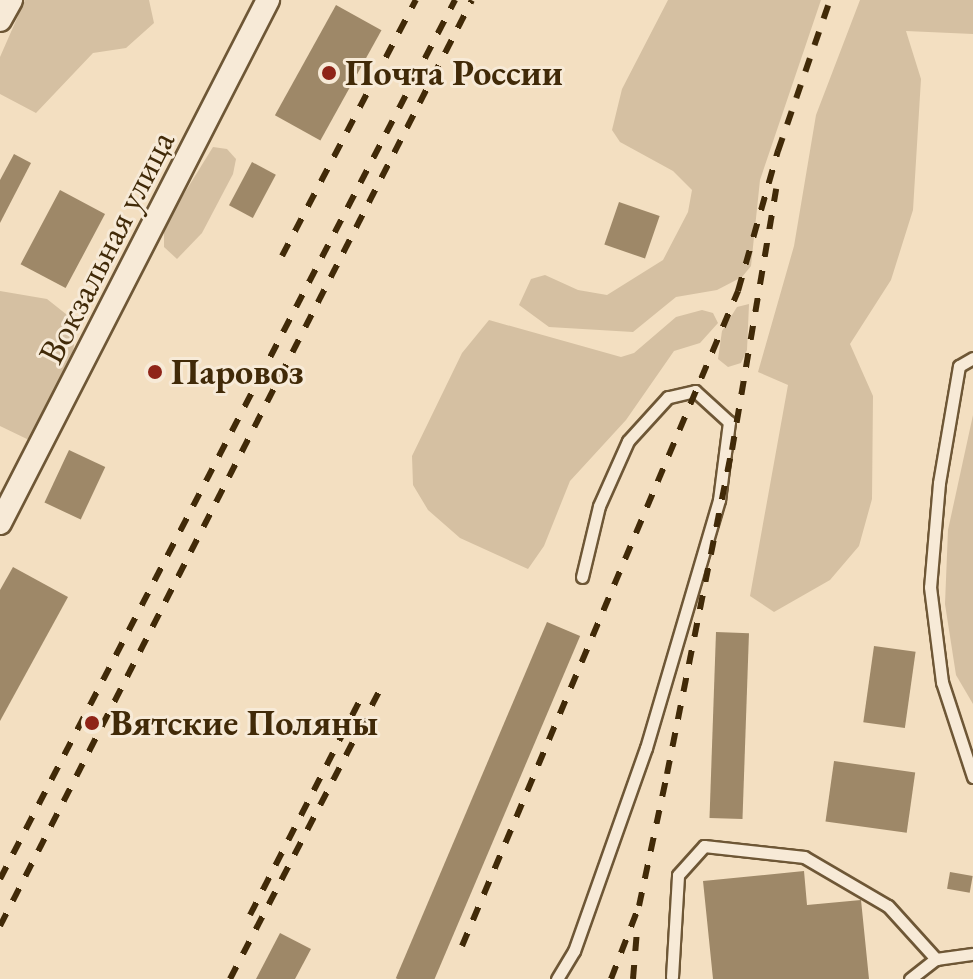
<!DOCTYPE html>
<meta charset="utf-8">
<style>
body{margin:0}
#map{position:relative;width:973px;height:979px;overflow:hidden;background:#f3dfc1;font-family:"EB Garamond",serif}
div>[style]{position:absolute}
.green>*{inset:0;background:#d5c0a2}
.building>*{inset:0;background:#9e8868;transform-origin:0 0}
.roads{filter:drop-shadow(2px 0 #6e5736) drop-shadow(-2px 0 #6e5736) drop-shadow(0 2px #6e5736) drop-shadow(0 -2px #6e5736)}
.service>*{height:11px;margin:-5.5px;padding:0 5.5px;transform-origin:5.5px;border-radius:5.5px;background:#f7ead7}
.minor>*{height:22px;margin:-11px;padding:0 11px;transform-origin:11px;border-radius:11px;background:#f7ead7}
.rail>*{height:6px;margin-top:-3px;transform-origin:0;background:repeating-linear-gradient(90deg,#412a08 0 14px,transparent 0 28px)}
.dots>*{width:22px;height:22px;translate:-50% -50%;box-sizing:border-box;border:4px solid #f7ead7;border-radius:50%}
span{translate:-50% -50%;white-space:nowrap;text-align:center;line-height:1.15;-webkit-text-stroke:6px #f7ead7;paint-order:stroke}
.poi-label{font-size:36px;color:#412a08;font-weight:700}
.left{translate:0 -50%;text-align:left}
.street-label{font-size:36px;color:#412a08}
</style>
<div id="map">
<div class="green">
<div style="clip-path:polygon(25px 0,149px 0,154px 23px,126px 48px,93px 53px,36px 113px,0 94px,0 57px)"></div>
<div style="clip-path:polygon(668px 0,821px 0,760px 180px,751px 266px,742px 277px,717px 290px,676px 297px,633px 332px,549px 327px,519px 305px,531px 279px,545px 275px,578px 290px,607px 295px,663px 260px,688px 212px,692px 190px,673px 171px,620px 142px,612px 130px,622px 89px)"></div>
<div style="clip-path:polygon(860px 0,973px 0,973px 34px,906px 31px,921px 79px,913px 210px,891px 280px,850px 344px,873px 396px,872px 499px,859px 546px,830px 580px,774px 612px,750px 596px,788px 385px,758px 372px,794px 246px,816px 115px)"></div>
<div style="clip-path:polygon(213px 147px,227px 149px,236px 159px,233px 174px,202px 233px,177px 259px,164px 247px,164px 226px)"></div>
<div style="clip-path:polygon(0 291px,47px 299px,76px 322px,73px 355px,63px 372px,46px 432px,29px 440px,0 426px)"></div>
<div style="clip-path:polygon(749px 304px,747px 350px,741px 363px,728px 367px,718px 359px,722px 331px,737px 307px)"></div>
<div style="clip-path:polygon(702px 310px,713px 313px,718px 323px,700px 343px,674px 351px,626px 420px,570px 481px,544px 546px,528px 569px,460px 538px,428px 510px,413px 485px,412px 456px,462px 353px,489px 320px,621px 357px,634px 353px,676px 317px)"></div>
<div style="clip-path:polygon(973px 415px,973px 704px,956px 675px,945px 604px,948px 530px)"></div>
</div>
<div class="building">
<div style="left:336px;top:5px;width:52px;height:126px;rotate:29deg"></div>
<div style="clip-path:polygon(14px 154px,31px 163px,0 223px,0 180px)"></div>
<div style="left:252px;top:162px;width:27px;height:49px;rotate:28deg"></div>
<div style="left:60px;top:190px;width:51px;height:84px;rotate:28deg"></div>
<div style="left:619px;top:202px;width:43px;height:45px;rotate:19deg"></div>
<div style="left:69px;top:450px;width:40px;height:58px;rotate:25deg"></div>
<div style="clip-path:polygon(13px 567px,68px 597px,0 721px,0 590px)"></div>
<div style="left:547px;top:622px;width:36px;height:387px;rotate:23deg"></div>
<div style="left:716px;top:632px;width:33px;height:186px;rotate:2deg"></div>
<div style="left:874px;top:646px;width:42px;height:77px;rotate:8deg"></div>
<div style="left:834px;top:761px;width:82px;height:61px;rotate:8deg"></div>
<div style="clip-path:polygon(804px 871px,807px 905px,861px 900px,869px 979px,713px 979px,703px 881px)"></div>
<div style="left:950px;top:872px;width:23px;height:17px;rotate:10deg"></div>
<div style="clip-path:polygon(280px 933px,311px 949px,295px 979px,256px 979px)"></div>
</div>
<div class="roads">
<div class="service">
<div style="left:973px;top:358px;width:16px;rotate:150deg"></div>
<div style="left:959px;top:366px;width:119px;rotate:99.7deg"></div>
<div style="left:939px;top:483px;width:104px;rotate:94.9deg"></div>
<div style="left:930px;top:587px;width:96px;rotate:82.8deg"></div>
<div style="left:942px;top:682px;width:100px;rotate:71.9deg"></div>
<div style="left:672px;top:977px;width:102px;rotate:-86.6deg"></div>
<div style="left:678px;top:875px;width:39px;rotate:-48deg"></div>
<div style="left:704px;top:846px;width:101px;rotate:6.3deg"></div>
<div style="left:804px;top:857px;width:97px;rotate:30.3deg"></div>
<div style="left:888px;top:906px;width:72px;rotate:47.8deg"></div>
<div style="left:936px;top:959px;width:37px;rotate:-8deg"></div>
<div style="left:557px;top:979px;width:33px;rotate:-59deg"></div>
<div style="left:574px;top:951px;width:215px;rotate:-70.5deg"></div>
<div style="left:646px;top:748px;width:259px;rotate:-73.6deg"></div>
<div style="left:719px;top:500px;width:79px;rotate:-82.7deg"></div>
<div style="left:729px;top:422px;width:46px;rotate:-137.6deg"></div>
<div style="left:695px;top:391px;width:28px;rotate:167deg"></div>
<div style="left:668px;top:397px;width:59px;rotate:132.3deg"></div>
<div style="left:628px;top:441px;width:71px;rotate:114deg"></div>
<div style="left:599px;top:506px;width:73px;rotate:103.5deg"></div>
<div style="left:910px;top:979px;width:33px;rotate:-38deg"></div>
</div>
<div class="minor">
<div style="left:0;top:20px;width:23px;rotate:-61deg"></div>
<div style="left:0;top:523px;width:588px;rotate:-62.87deg"></div>
</div>
</div>
<div class="rail">
<div style="left:282px;top:256px;width:289px;rotate:-62.4deg"></div>
<div style="left:0;top:879px;width:990px;rotate:-62.63deg"></div>
<div style="left:250px;top:915px;width:250px;rotate:-62.9deg"></div>
<div style="left:0;top:926px;width:1039px;rotate:-62.99deg"></div>
<div style="left:462px;top:946px;width:711px;rotate:-67.15deg"></div>
<div style="left:738px;top:291px;width:146px;rotate:-74.1deg"></div>
<div style="left:778px;top:151px;width:160px;rotate:-71deg"></div>
<div style="left:230px;top:979px;width:324px;rotate:-62.6deg"></div>
<div style="left:611px;top:979px;width:78px;rotate:-69deg"></div>
<div style="left:639px;top:906px;width:135px;rotate:-78deg"></div>
<div style="left:667px;top:774px;width:330px;rotate:-78.7deg"></div>
<div style="left:732px;top:450px;width:265px;rotate:-80.4deg"></div>
<div style="left:633px;top:979px;width:49px;rotate:-85.3deg"></div>
</div>
<div class="dots">
<div style="left:329px;top:73px;background:#8f2418"></div>
<div style="left:155px;top:372px;background:#8f2418"></div>
<div style="left:92px;top:723px;background:#8f2418"></div>
</div>
<div class="poi-label">
<span class="left" style="left:345px;top:73px">Почта России</span>
<span class="left" style="left:171px;top:372px">Паровоз</span>
<span class="left" style="left:110px;top:723px">Вятские Поляны</span>
</div>
<div class="street-label">
<span style="left:106px;top:247px;rotate:-63deg">Вокзальная улица</span>
</div>
</div>
